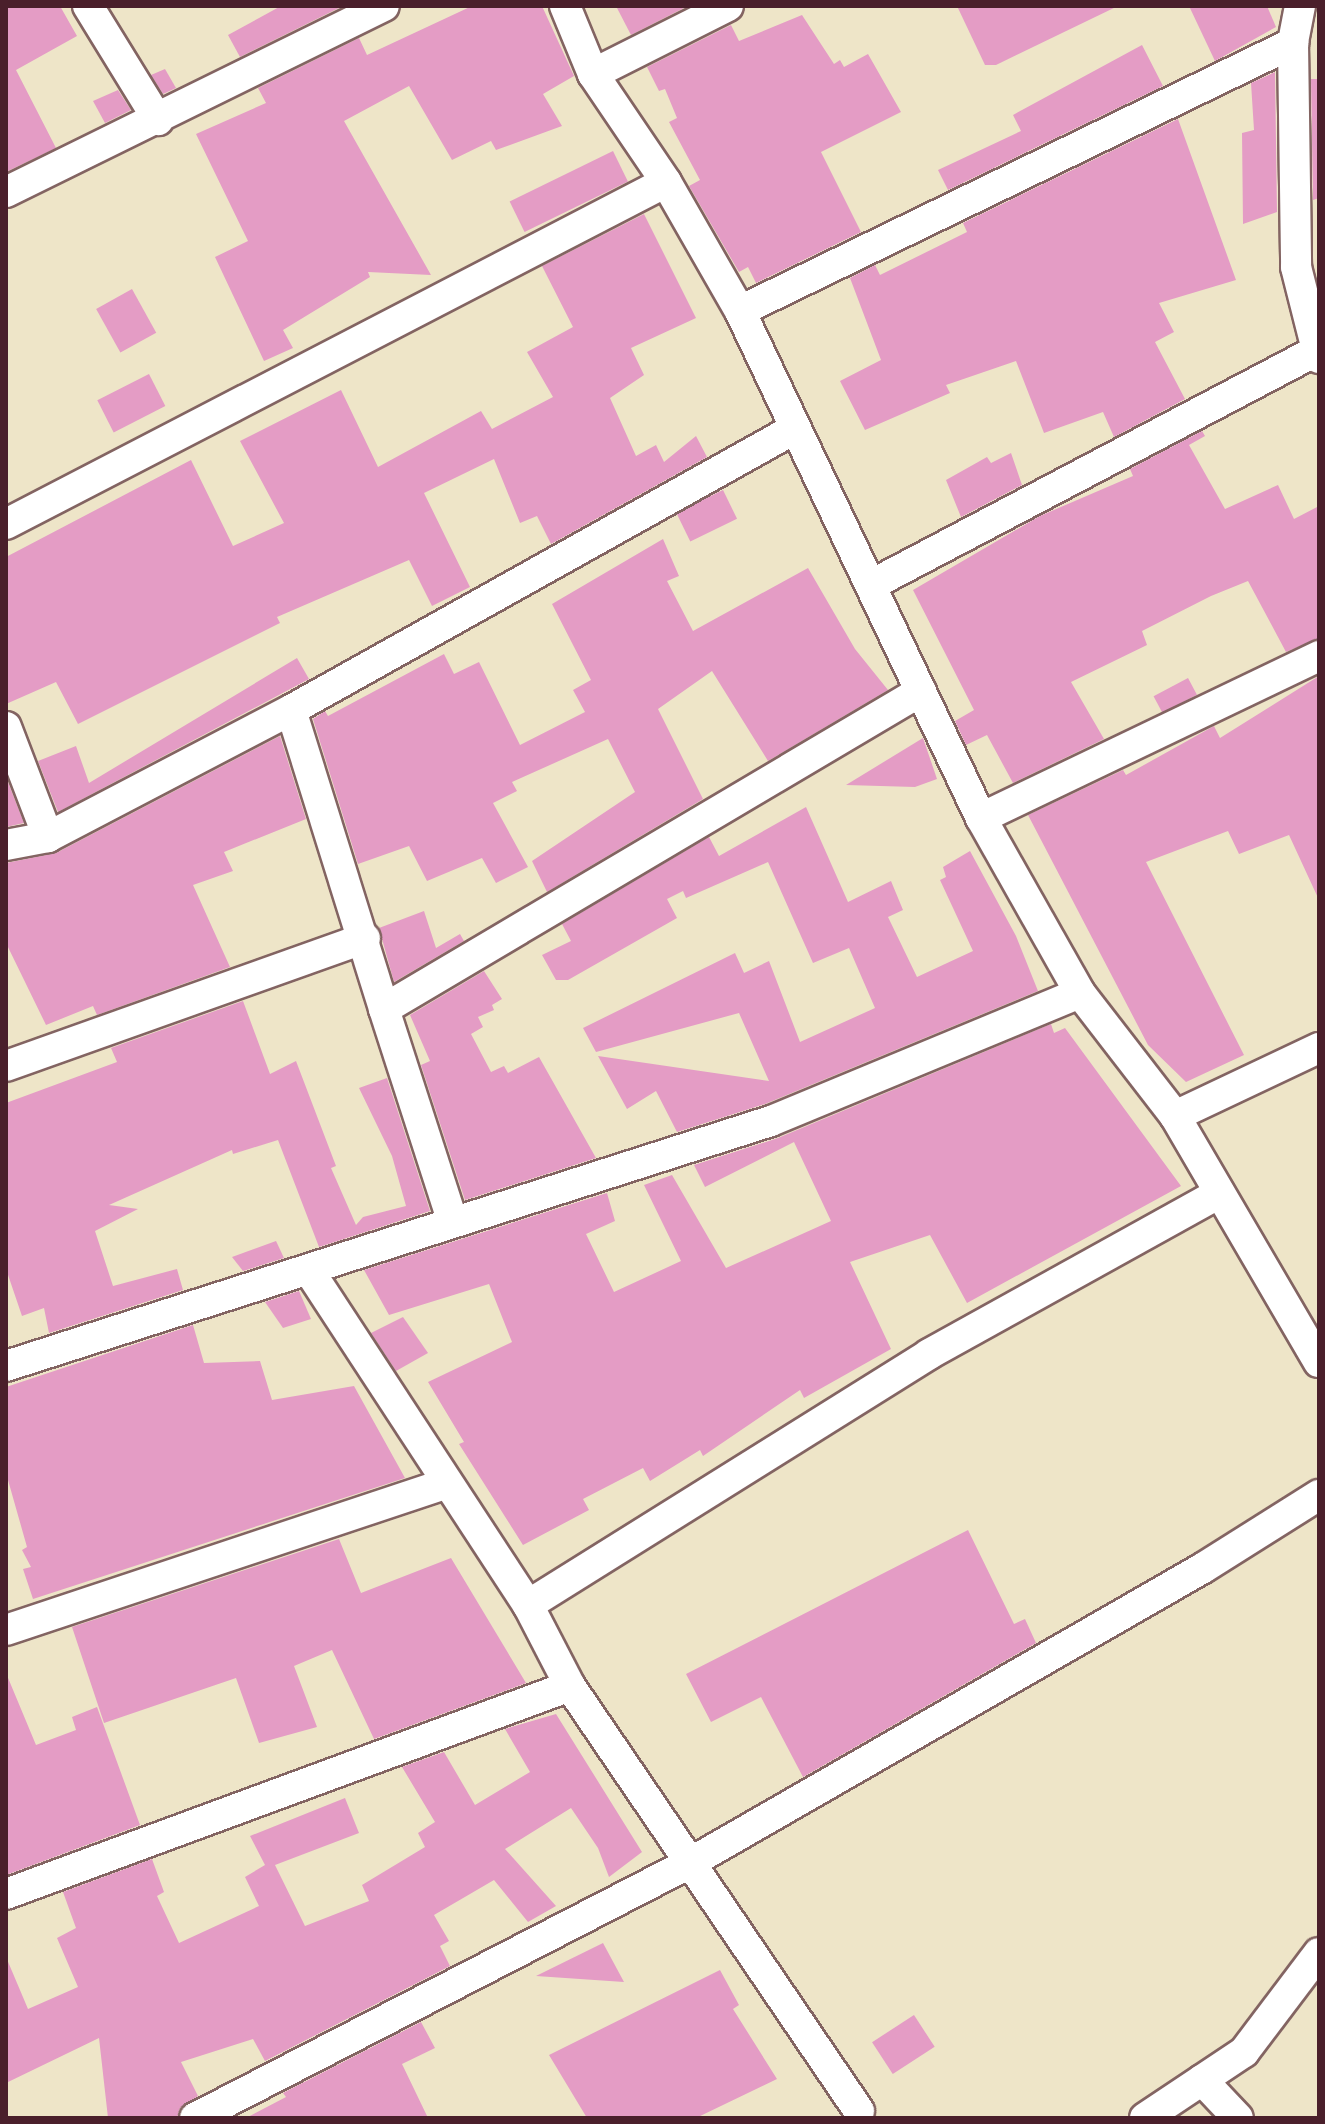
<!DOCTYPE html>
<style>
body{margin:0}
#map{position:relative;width:1325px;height:2124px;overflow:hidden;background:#eee5c8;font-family:"IM FELL French Canon",serif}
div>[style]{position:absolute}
.building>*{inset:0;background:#e49cc5;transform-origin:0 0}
.roads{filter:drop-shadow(2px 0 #836462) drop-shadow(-2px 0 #836462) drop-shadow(0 2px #836462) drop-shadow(0 -2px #836462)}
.street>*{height:30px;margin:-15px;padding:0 15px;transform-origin:15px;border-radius:15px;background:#fff}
span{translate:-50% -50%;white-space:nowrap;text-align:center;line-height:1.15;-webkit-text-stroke:7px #fdfcf7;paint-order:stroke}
.frame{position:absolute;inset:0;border:8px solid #4a1f2b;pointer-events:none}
</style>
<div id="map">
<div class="building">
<div style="clip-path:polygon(6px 6px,60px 6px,77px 36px,16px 70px,56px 148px,6px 172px)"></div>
<div style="clip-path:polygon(281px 6px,343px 6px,240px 57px,228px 35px)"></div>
<div style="clip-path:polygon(472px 6px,542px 6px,574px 76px,543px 94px,562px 126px,496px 150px,491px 141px,452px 160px,409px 86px,344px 121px,431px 275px,368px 272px,370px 277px,283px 330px,293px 348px,264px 361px,215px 257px,248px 241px,196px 134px,266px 103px,258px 88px,359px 38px,367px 55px)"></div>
<div style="clip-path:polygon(616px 6px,688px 6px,631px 35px)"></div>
<div style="clip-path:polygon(957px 6px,1118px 6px,996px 65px,985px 65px)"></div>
<div style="clip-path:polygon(1189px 6px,1267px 6px,1276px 27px,1215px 61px)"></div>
<div style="clip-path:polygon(802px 15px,834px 64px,840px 60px,844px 67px,868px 54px,901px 112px,821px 152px,861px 232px,756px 283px,748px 267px,739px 272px,689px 186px,700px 180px,669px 122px,677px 118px,665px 89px,659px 91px,647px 67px,731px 25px,739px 41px)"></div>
<div style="clip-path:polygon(1142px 45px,1163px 86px,948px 190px,938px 170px,1021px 131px,1013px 115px)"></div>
<div style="clip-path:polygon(165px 69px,176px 88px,163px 94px,151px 75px)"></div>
<div style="clip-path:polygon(1275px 72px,1277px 212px,1243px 224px,1242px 133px,1254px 130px,1251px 83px)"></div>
<div style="clip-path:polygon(1311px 79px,1319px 79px,1319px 198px,1313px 200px)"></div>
<div style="clip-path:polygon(118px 90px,131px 110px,105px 123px,93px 101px)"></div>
<div style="clip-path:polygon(1178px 119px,1236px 280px,1159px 303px,1174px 332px,1155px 342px,1185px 399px,1114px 437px,1103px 412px,1044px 433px,1016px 361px,946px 385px,950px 393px,865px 430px,840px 381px,881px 360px,850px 278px,875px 265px,880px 275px,967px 232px,963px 223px)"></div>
<div style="left:613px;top:151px;width:34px;height:115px;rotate:64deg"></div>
<div style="clip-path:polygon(644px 214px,696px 318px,631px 348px,644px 375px,610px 398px,636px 456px,656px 445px,664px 462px,696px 436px,707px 457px,551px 544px,537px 516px,520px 523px,494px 459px,424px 493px,470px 587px,432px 606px,409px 560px,277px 617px,280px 623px,78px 724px,56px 682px,6px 704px,6px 557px,191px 460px,233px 546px,284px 523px,240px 441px,341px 390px,378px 467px,481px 411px,492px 429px,553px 397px,527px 352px,573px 327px,542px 266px)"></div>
<div style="left:132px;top:289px;width:50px;height:41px;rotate:61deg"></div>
<div style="left:149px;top:374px;width:36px;height:58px;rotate:63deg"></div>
<div style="clip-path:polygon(1202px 431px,1205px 436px,1189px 445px,1225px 509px,1278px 485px,1294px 519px,1319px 506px,1319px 638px,1286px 652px,1248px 581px,1211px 596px,1142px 631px,1147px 645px,1071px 682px,1104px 739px,1013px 783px,987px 735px,966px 745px,955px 721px,974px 710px,913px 590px,1040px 516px,1133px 476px,1130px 469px)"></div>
<div style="clip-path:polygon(1011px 453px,1022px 485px,961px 517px,946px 480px,987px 457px,991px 463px)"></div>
<div style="left:723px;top:490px;width:32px;height:52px;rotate:64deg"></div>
<div style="clip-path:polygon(663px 539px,679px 576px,667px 581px,693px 631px,808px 568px,855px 649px,888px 690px,768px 761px,712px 671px,658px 709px,703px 799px,547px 892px,532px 861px,635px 792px,608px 739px,512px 782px,517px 791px,493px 803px,528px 867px,496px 883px,482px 858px,427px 881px,409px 846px,358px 864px,313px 719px,325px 711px,328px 716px,444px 654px,454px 674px,479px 662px,520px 745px,585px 712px,573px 690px,591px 680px,552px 604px)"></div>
<div style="clip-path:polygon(297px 658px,309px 679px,58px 812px,38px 761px,76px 746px,89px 783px)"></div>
<div style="clip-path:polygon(1319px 676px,1319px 900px,1289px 835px,1239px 854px,1228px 831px,1146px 862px,1244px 1055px,1186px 1082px,1148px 1045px,1028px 815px,1123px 770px,1126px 775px,1214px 726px,1220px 738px)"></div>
<div style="left:1188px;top:678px;width:19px;height:39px;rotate:62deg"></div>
<div style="clip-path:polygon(280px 736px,306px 819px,224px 852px,233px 871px,193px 885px,230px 967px,97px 1015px,93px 1006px,46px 1025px,6px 943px,6px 863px,56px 853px)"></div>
<div style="clip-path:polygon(923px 738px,937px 779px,915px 787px,846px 785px)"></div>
<div style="clip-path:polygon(6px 777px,24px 823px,6px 827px)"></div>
<div style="clip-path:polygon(806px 807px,848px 902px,891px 881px,903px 910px,888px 917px,917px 977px,973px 951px,940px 880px,946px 877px,943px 867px,970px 851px,1016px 936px,1038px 991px,765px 1104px,677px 1132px,656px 1091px,627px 1109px,598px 1056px,769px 1081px,739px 1013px,596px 1052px,583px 1028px,735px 953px,744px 973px,769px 961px,800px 1042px,875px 1008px,849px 948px,813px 963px,768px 862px,686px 898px,683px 891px,667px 899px,677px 918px,568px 980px,556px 980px,542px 955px,571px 941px,562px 924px,709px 837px,719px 856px)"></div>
<div style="clip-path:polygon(424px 911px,436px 948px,460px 934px,464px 941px,394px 982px,379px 928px)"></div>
<div style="clip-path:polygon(484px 971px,502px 999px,492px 1005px,494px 1010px,478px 1017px,483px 1027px,471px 1034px,491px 1072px,504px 1066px,508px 1073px,539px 1057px,596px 1158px,465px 1200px,421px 1065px,430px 1061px,410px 1015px)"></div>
<div style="clip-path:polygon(243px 1001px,270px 1074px,296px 1061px,336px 1166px,331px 1168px,356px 1225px,363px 1217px,406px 1206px,392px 1156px,359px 1088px,387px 1078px,430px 1211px,319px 1247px,278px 1140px,233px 1154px,232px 1150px,109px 1205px,138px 1209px,95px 1231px,113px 1286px,177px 1269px,183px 1290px,49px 1333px,44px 1308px,22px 1316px,6px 1269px,6px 1103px,117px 1062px,111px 1048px)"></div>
<div style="clip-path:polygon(1051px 1024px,1054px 1033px,1065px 1028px,1181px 1186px,967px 1303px,930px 1235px,850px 1262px,891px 1349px,804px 1398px,800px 1390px,703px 1456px,700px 1450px,650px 1481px,643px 1468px,583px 1499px,589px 1510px,523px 1545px,459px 1444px,464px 1442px,428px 1382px,512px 1342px,489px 1284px,389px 1315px,364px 1270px,607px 1193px,615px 1221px,586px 1234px,614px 1292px,681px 1261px,644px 1185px,672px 1175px,726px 1268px,831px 1221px,794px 1142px,705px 1187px,694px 1165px,778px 1138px)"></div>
<div style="clip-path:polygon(276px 1241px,284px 1258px,243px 1271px,232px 1257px)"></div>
<div style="clip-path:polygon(299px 1291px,311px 1319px,283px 1328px,265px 1302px)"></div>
<div style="clip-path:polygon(403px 1317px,428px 1353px,396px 1371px,371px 1333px)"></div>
<div style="clip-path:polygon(193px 1325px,204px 1363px,260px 1361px,272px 1400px,354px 1386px,405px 1478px,33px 1599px,23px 1569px,31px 1567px,22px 1550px,27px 1547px,6px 1473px,6px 1387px)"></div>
<div style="clip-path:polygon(968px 1530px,1014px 1624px,1025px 1619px,1036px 1643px,803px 1777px,761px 1697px,711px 1722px,686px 1674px)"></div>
<div style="clip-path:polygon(339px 1539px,361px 1593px,451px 1558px,526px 1683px,374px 1739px,332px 1650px,294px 1666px,317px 1727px,259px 1743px,236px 1678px,104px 1723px,72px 1627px)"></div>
<div style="clip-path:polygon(6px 1673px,36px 1745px,76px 1730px,72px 1717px,97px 1707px,140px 1825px,6px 1875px)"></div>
<div style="clip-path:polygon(556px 1714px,642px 1852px,609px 1877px,598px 1848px,571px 1808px,505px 1849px,556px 1906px,528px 1922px,494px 1880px,434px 1915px,449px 1941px,440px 1946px,450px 1966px,265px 2061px,253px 2039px,181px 2062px,198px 2096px,180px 2108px,177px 2118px,108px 2118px,99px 2038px,6px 2083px,6px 1957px,28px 2009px,78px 1987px,57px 1938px,76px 1928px,63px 1892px,152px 1859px,164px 1892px,157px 1896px,179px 1943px,259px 1906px,245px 1877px,265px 1865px,250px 1836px,345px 1798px,359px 1833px,275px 1865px,305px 1926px,369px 1901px,362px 1885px,425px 1847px,418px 1833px,435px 1822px,402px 1767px,444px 1752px,475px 1805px,530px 1772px,505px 1729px)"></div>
<div style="clip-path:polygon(603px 1943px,624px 1982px,536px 1976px)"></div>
<div style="clip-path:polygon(720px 1970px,739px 2005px,733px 2009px,777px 2079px,696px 2118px,587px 2118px,549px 2055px)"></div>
<div style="left:914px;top:2015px;width:38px;height:50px;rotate:57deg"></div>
<div style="clip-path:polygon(421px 2022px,435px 2048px,402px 2064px,428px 2118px,246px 2118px,286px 2097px,283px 2093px)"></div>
</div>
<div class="roads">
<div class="street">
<div style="left:88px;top:6px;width:134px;rotate:58.4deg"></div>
<div style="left:565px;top:6px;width:74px;rotate:67.6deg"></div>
<div style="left:593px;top:74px;width:130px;rotate:55.9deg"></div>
<div style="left:666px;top:182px;width:149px;rotate:60.2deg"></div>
<div style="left:740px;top:311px;width:561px;rotate:64.58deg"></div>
<div style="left:981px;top:818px;width:201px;rotate:60.5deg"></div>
<div style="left:1080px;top:993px;width:155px;rotate:52.3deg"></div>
<div style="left:1175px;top:1116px;width:285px;rotate:59.7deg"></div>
<div style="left:1300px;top:6px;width:38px;rotate:101deg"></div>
<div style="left:1293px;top:43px;width:224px;rotate:89.2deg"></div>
<div style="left:1296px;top:267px;width:94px;rotate:75.8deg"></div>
<div style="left:593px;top:74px;width:151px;rotate:-26.7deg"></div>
<div style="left:6px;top:192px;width:421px;rotate:-26.2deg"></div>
<div style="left:740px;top:311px;width:615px;rotate:-25.86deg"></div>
<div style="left:6px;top:524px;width:743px;rotate:-27.39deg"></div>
<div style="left:871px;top:585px;width:503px;rotate:-27.74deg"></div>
<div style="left:291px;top:710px;width:313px;rotate:72.7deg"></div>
<div style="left:384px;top:1009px;width:624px;rotate:-30.63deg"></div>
<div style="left:6px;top:727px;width:118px;rotate:69.1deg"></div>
<div style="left:981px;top:818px;width:375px;rotate:-25.6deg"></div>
<div style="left:6px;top:845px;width:43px;rotate:-10.8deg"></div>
<div style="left:48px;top:837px;width:274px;rotate:-27.6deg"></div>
<div style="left:291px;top:710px;width:578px;rotate:-29.18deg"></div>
<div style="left:384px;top:1009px;width:222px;rotate:72.1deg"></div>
<div style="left:6px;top:1066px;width:381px;rotate:-19.6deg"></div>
<div style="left:1175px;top:1116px;width:159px;rotate:-25.3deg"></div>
<div style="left:310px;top:1272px;width:398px;rotate:56.8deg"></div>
<div style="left:528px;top:1605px;width:91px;rotate:62.6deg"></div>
<div style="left:570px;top:1686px;width:514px;rotate:55.78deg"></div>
<div style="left:6px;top:1366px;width:803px;rotate:-17.76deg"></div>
<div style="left:771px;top:1121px;width:334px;rotate:-22.5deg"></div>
<div style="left:528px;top:1605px;width:473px;rotate:-32deg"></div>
<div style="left:929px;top:1354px;width:332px;rotate:-29deg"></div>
<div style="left:6px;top:1630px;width:464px;rotate:-18.4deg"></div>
<div style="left:6px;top:1894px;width:601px;rotate:-20.24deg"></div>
<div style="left:1202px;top:2080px;width:52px;rotate:46.5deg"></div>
<div style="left:195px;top:2118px;width:555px;rotate:-27.26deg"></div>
<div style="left:688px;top:1864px;width:594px;rotate:-29.89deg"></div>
<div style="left:1203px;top:1568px;width:137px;rotate:-32.2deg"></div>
<div style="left:1145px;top:2118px;width:119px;rotate:-33.7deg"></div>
<div style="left:1244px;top:2052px;width:124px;rotate:-52.9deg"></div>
</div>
</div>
<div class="frame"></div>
</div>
